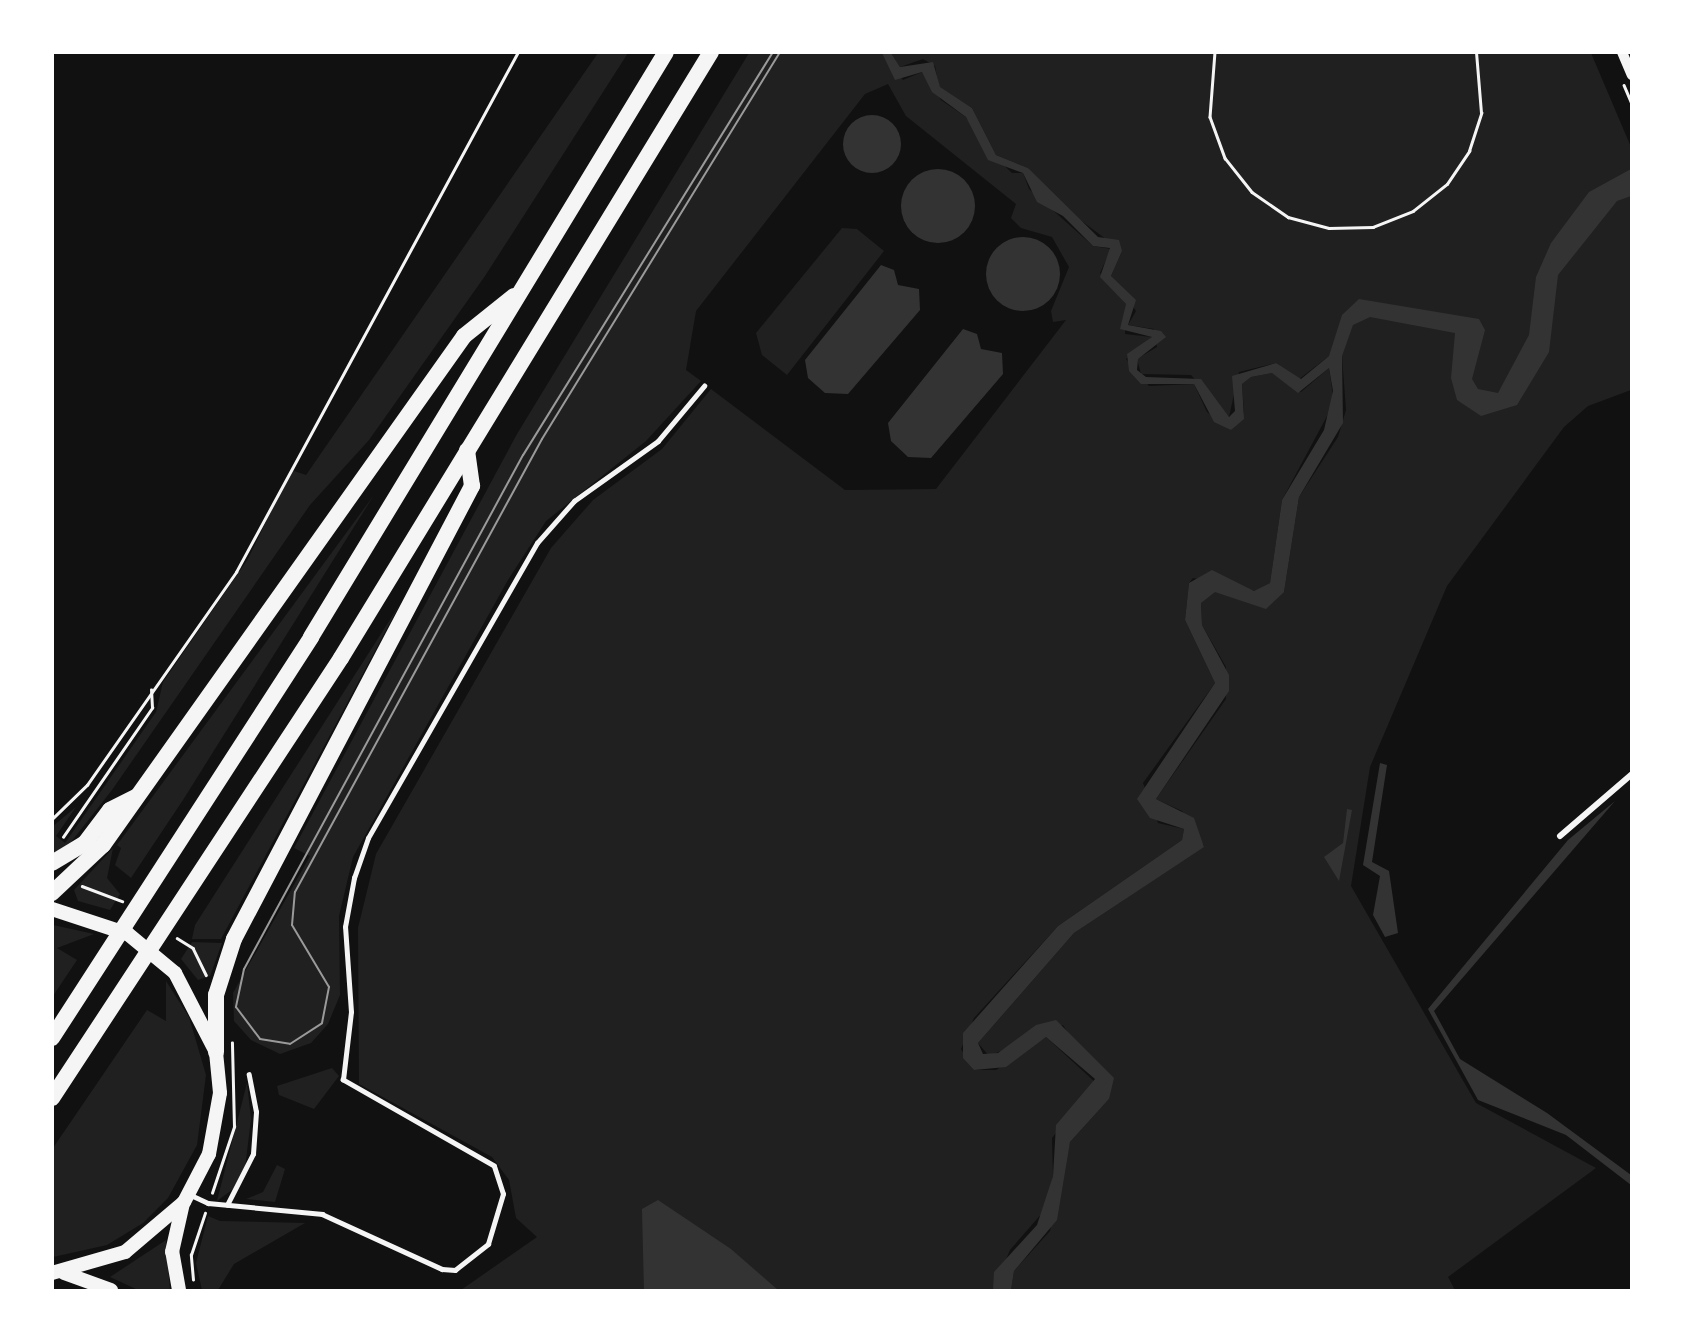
<!DOCTYPE html>
<style>
body{margin:0}
#map{position:relative;width:1684px;height:1343px;overflow:hidden;background:#111;font-family:Rubik,sans-serif}
div>[style]{position:absolute}
.green>*{inset:0;background:#202020}
.water>*{inset:0;background:#333}
.round{border-radius:50%}
.path>*{height:2.5px;margin:-1.25px;padding:0 1.25px;transform-origin:1.25px;border-radius:1.25px;background:#f5f5f5}
.service>*{height:4.5px;margin:-2.25px;padding:0 2.25px;transform-origin:2.25px;border-radius:2.25px;background:#f5f5f5}
.pedestrian>*{height:6px;margin:-3px;padding:0 3px;transform-origin:3px;border-radius:3px;background:#f5f5f5}
.tertiary>*{height:10px;margin:-5px;padding:0 5px;transform-origin:5px;border-radius:5px;background:#f5f5f5}
.primary>*{height:14px;margin:-7px;padding:0 7px;transform-origin:7px;border-radius:7px;background:#f5f5f5}
.motorway>*{height:16px;margin:-8px;padding:0 8px;transform-origin:8px;border-radius:8px;background:#f5f5f5}
.tram>*{height:2px;margin:-1px;padding:0 1px;transform-origin:1px;border-radius:1px;background:#9a9a9a}
span{translate:-50% -50%;white-space:nowrap;text-align:center;line-height:1.15;-webkit-text-stroke:7px #fff;paint-order:stroke}
.frame{position:absolute;inset:0;border:54px solid #fff;pointer-events:none}
</style>
<div id="map">
<div class="green">
<div style="clip-path:polygon(598px 53px,628px 53px,485px 276px,369px 440px,310px 505px,112px 790px,71px 842px,53px 854px,53px 826px,76px 807px,56px 836px,65px 843px,156px 712px,163px 682px,248px 559px,291px 470px,306px 475px)"></div>
<div style="clip-path:polygon(749px 53px,882px 53px,903px 80px,922px 72px,941px 100px,966px 117px,983px 145px,1012px 173px,1023px 173px,1029px 189px,1093px 246px,1111px 249px,1100px 273px,1126px 304px,1125px 334px,1152px 337px,1126px 359px,1149px 386px,1194px 384px,1207px 412px,1231px 430px,1244px 412px,1242px 384px,1251px 377px,1272px 373px,1301px 392px,1329px 368px,1334px 403px,1282px 500px,1270px 583px,1255px 591px,1193px 578px,1189px 583px,1185px 620px,1215px 683px,1143px 783px,1158px 823px,1184px 829px,1182px 840px,1058px 926px,974px 1018px,961px 1049px,974px 1070px,996px 1070px,1046px 1037px,1096px 1083px,1052px 1138px,1053px 1176px,1043px 1212px,1010px 1250px,993px 1290px,461px 1290px,537px 1237px,516px 1218px,509px 1180px,492px 1157px,359px 1084px,358px 928px,376px 854px,551px 548px,593px 500px,662px 449px,711px 389px,845px 490px,936px 489px,1066px 320px,1053px 322px,1051px 311px,1069px 267px,1052px 237px,1021px 228px,1011px 218px,1016px 204px,906px 116px,888px 84px,865px 94px,696px 311px,686px 370px,701px 381px,646px 441px,546px 521px,508px 580px,353px 857px,339px 916px,340px 995px,328px 1024px,311px 1043px,280px 1054px,251px 1040px,234px 1021px,233px 993px,310px 856px,294px 848px,517px 434px)"></div>
<div style="clip-path:polygon(891px 53px,1591px 53px,1631px 147px,1631px 390px,1588px 406px,1564px 427px,1447px 586px,1370px 767px,1351px 886px,1476px 1103px,1596px 1168px,1448px 1277px,1455px 1290px,1011px 1290px,1014px 1271px,1050px 1231px,1070px 1142px,1109px 1099px,1063px 1025px,989px 1056px,978px 1043px,1074px 933px,1204px 846px,1182px 811px,1156px 799px,1226px 699px,1226px 667px,1202px 625px,1201px 603px,1210px 592px,1284px 592px,1299px 497px,1338px 437px,1346px 410px,1342px 356px,1329px 356px,1298px 380px,1276px 363px,1239px 372px,1229px 417px,1191px 375px,1141px 374px,1137px 359px,1157px 347px,1154px 329px,1128px 325px,1136px 311px,1111px 276px,1122px 251px,1052px 199px,1028px 168px,996px 155px,972px 108px,939px 87px,935px 66px,923px 59px,900px 67px)"></div>
<div style="clip-path:polygon(842px 228px,857px 229px,884px 251px,787px 375px,762px 355px,756px 333px)"></div>
<div style="clip-path:polygon(374px 495px,183px 800px,131px 878px,115px 865px,121px 848px,117px 845px)"></div>
<div style="clip-path:polygon(400px 604px,221px 939px,192px 939px,195px 925px)"></div>
<div style="clip-path:polygon(113px 848px,107px 878px,120px 894px,110px 910px,78px 901px,74px 890px)"></div>
<div style="clip-path:polygon(53px 925px,94px 934px,57px 948px,77px 960px,53px 996px)"></div>
<div style="clip-path:polygon(192px 942px,222px 943px,210px 976px,198px 980px,181px 959px)"></div>
<div style="clip-path:polygon(166px 981px,189px 1017px,206px 1075px,197px 1145px,168px 1198px,143px 1223px,107px 1245px,53px 1257px,53px 1148px,147px 1010px,166px 1021px)"></div>
<div style="clip-path:polygon(332px 1068px,339px 1076px,314px 1109px,279px 1095px,277px 1086px)"></div>
<div style="clip-path:polygon(247px 1083px,251px 1119px,245px 1168px,236px 1187px,217px 1201px)"></div>
<div style="clip-path:polygon(277px 1165px,285px 1169px,275px 1202px,246px 1199px,263px 1192px)"></div>
<div style="clip-path:polygon(208px 1216px,220px 1221px,305px 1223px,234px 1264px,218px 1290px,202px 1290px,196px 1263px)"></div>
<div style="clip-path:polygon(166px 1240px,170px 1290px,138px 1290px,110px 1277px)"></div>
</div>
<div class="water">
<div style="clip-path:polygon(882px 53px,891px 53px,900px 67px,933px 62px,940px 87px,972px 108px,996px 155px,1028px 168px,1098px 237px,1119px 240px,1122px 251px,1111px 276px,1136px 300px,1128px 325px,1161px 331px,1166px 337px,1138px 359px,1137px 370px,1146px 377px,1201px 379px,1229px 417px,1235px 411px,1232px 376px,1276px 363px,1301px 379px,1329px 356px,1342px 315px,1359px 299px,1479px 319px,1485px 330px,1472px 379px,1478px 389px,1498px 393px,1529px 335px,1536px 277px,1551px 243px,1589px 192px,1631px 169px,1631px 196px,1617px 201px,1558px 275px,1549px 352px,1517px 405px,1481px 416px,1457px 400px,1451px 378px,1455px 333px,1370px 317px,1353px 325px,1342px 356px,1343px 423px,1299px 497px,1284px 592px,1266px 609px,1215px 592px,1201px 603px,1202px 625px,1229px 675px,1229px 691px,1156px 799px,1194px 818px,1204px 847px,1074px 933px,978px 1043px,983px 1054px,998px 1053px,1036px 1025px,1056px 1020px,1114px 1078px,1109px 1099px,1070px 1142px,1057px 1220px,1014px 1271px,1011px 1290px,993px 1290px,994px 1272px,1037px 1225px,1053px 1176px,1056px 1125px,1095px 1079px,1046px 1037px,1006px 1067px,974px 1070px,963px 1058px,963px 1033px,1058px 926px,1182px 840px,1184px 829px,1150px 818px,1137px 799px,1215px 683px,1185px 620px,1189px 583px,1212px 570px,1254px 591px,1270px 583px,1282px 500px,1324px 430px,1333px 391px,1329px 368px,1298px 393px,1272px 373px,1251px 377px,1242px 384px,1244px 419px,1231px 430px,1214px 422px,1194px 384px,1141px 384px,1129px 371px,1127px 354px,1152px 337px,1120px 329px,1126px 304px,1100px 277px,1110px 248px,1093px 246px,1063px 216px,1037px 202px,1023px 173px,988px 160px,966px 117px,932px 92px,922px 72px,895px 80px)"></div>
<div class="round" style="left:843px;top:115px;width:58px;height:58px"></div>
<div class="round" style="left:901px;top:169px;width:74px;height:74px"></div>
<div class="round" style="left:986px;top:237px;width:74px;height:74px"></div>
<div style="clip-path:polygon(881px 265px,894px 270px,898px 285px,919px 289px,920px 310px,848px 394px,825px 393px,808px 378px,805px 360px)"></div>
<div style="clip-path:polygon(963px 329px,977px 334px,981px 349px,1002px 353px,1003px 374px,931px 458px,908px 457px,891px 441px,888px 423px)"></div>
<div style="clip-path:polygon(1380px 763px,1387px 765px,1372px 862px,1389px 871px,1398px 933px,1385px 937px,1373px 915px,1380px 876px,1363px 865px)"></div>
<div style="clip-path:polygon(1615px 801px,1434px 1011px,1460px 1059px,1547px 1113px,1631px 1175px,1631px 1185px,1566px 1135px,1478px 1100px,1428px 1009px,1568px 840px)"></div>
<div style="clip-path:polygon(1347px 809px,1352px 810px,1339px 881px,1324px 857px,1343px 843px)"></div>
<div style="clip-path:polygon(658px 1200px,731px 1249px,778px 1290px,644px 1290px,642px 1209px)"></div>
</div>
<div class="path">
<div style="left:1215px;top:52px;width:65px;rotate:94.4deg"></div>
<div style="left:1210px;top:117px;width:44px;rotate:69.9deg"></div>
<div style="left:1225px;top:158px;width:43px;rotate:51.5deg"></div>
<div style="left:1252px;top:192px;width:44px;rotate:34.8deg"></div>
<div style="left:1288px;top:217px;width:42px;rotate:15deg"></div>
<div style="left:1329px;top:228px;width:44px;rotate:-1.3deg"></div>
<div style="left:1373px;top:227px;width:43px;rotate:-21.8deg"></div>
<div style="left:1413px;top:211px;width:43px;rotate:-38.5deg"></div>
<div style="left:1447px;top:184px;width:40px;rotate:-56deg"></div>
<div style="left:1469px;top:151px;width:40px;rotate:-72deg"></div>
<div style="left:1481px;top:113px;width:61px;rotate:-94.7deg"></div>
<div style="left:1624px;top:85px;width:21px;rotate:67deg"></div>
<div style="left:52px;top:819px;width:49px;rotate:-44.2deg"></div>
<div style="left:87px;top:785px;width:260px;rotate:-55deg"></div>
<div style="left:236px;top:572px;width:592px;rotate:-61.53deg"></div>
<div style="left:63px;top:837px;width:157px;rotate:-55.4deg"></div>
<div style="left:152px;top:708px;width:18px;rotate:-93deg"></div>
<div style="left:82px;top:886px;width:43px;rotate:20.6deg"></div>
<div style="left:177px;top:938px;width:19px;rotate:32deg"></div>
<div style="left:193px;top:948px;width:30px;rotate:64deg"></div>
<div style="left:212px;top:1193px;width:70px;rotate:-71.6deg"></div>
<div style="left:234px;top:1127px;width:84px;rotate:-91.4deg"></div>
<div style="left:193px;top:1280px;width:25px;rotate:-95deg"></div>
<div style="left:191px;top:1255px;width:44px;rotate:-71.6deg"></div>
</div>
<div class="service">
<div style="left:191px;top:1195px;width:19px;rotate:25deg"></div>
<div style="left:208px;top:1203px;width:115px;rotate:5.5deg"></div>
<div style="left:322px;top:1214px;width:132px;rotate:24.6deg"></div>
<div style="left:442px;top:1269px;width:13px;rotate:4deg"></div>
<div style="left:455px;top:1270px;width:42px;rotate:-38.2deg"></div>
<div style="left:488px;top:1244px;width:52px;rotate:-73.3deg"></div>
<div style="left:503px;top:1194px;width:29px;rotate:-108deg"></div>
<div style="left:494px;top:1166px;width:174px;rotate:-150.3deg"></div>
<div style="left:343px;top:1080px;width:68px;rotate:-83.3deg"></div>
<div style="left:351px;top:1012px;width:85px;rotate:-94deg"></div>
<div style="left:345px;top:927px;width:50px;rotate:-79.6deg"></div>
<div style="left:354px;top:878px;width:42px;rotate:-70.7deg"></div>
<div style="left:368px;top:838px;width:340px;rotate:-60.2deg"></div>
<div style="left:537px;top:543px;width:56px;rotate:-48.6deg"></div>
<div style="left:574px;top:501px;width:103px;rotate:-35.5deg"></div>
<div style="left:658px;top:441px;width:72px;rotate:-50.1deg"></div>
<div style="left:227px;top:1205px;width:57px;rotate:-63deg"></div>
<div style="left:253px;top:1154px;width:42px;rotate:-85.9deg"></div>
<div style="left:256px;top:1112px;width:38px;rotate:-101deg"></div>
</div>
<div class="pedestrian">
<div style="left:1560px;top:836px;width:95px;rotate:-40.7deg"></div>
</div>
<div class="tertiary">
<div style="left:1622px;top:52px;width:25px;rotate:67deg"></div>
</div>
<div class="primary">
<div style="left:52px;top:909px;width:80px;rotate:18.2deg"></div>
<div style="left:128px;top:934px;width:61px;rotate:39.7deg"></div>
<div style="left:175px;top:973px;width:89px;rotate:62.6deg"></div>
<div style="left:216px;top:1052px;width:41px;rotate:84.4deg"></div>
<div style="left:220px;top:1093px;width:62px;rotate:100.2deg"></div>
<div style="left:209px;top:1154px;width:54px;rotate:117.5deg"></div>
<div style="left:184px;top:1202px;width:77px;rotate:139.7deg"></div>
<div style="left:125px;top:1252px;width:76px;rotate:164deg"></div>
<div style="left:64px;top:1273px;width:50px;rotate:19.9deg"></div>
<div style="left:179px;top:1290px;width:39px;rotate:-100deg"></div>
<div style="left:172px;top:1252px;width:50px;rotate:-77.3deg"></div>
</div>
<div class="motorway">
<div style="left:52px;top:863px;width:39px;rotate:-31deg"></div>
<div style="left:85px;top:843px;width:41px;rotate:-52.9deg"></div>
<div style="left:110px;top:810px;width:29px;rotate:-27deg"></div>
<div style="left:52px;top:893px;width:70px;rotate:-43.3deg"></div>
<div style="left:103px;top:845px;width:624px;rotate:-54.65deg"></div>
<div style="left:464px;top:336px;width:64px;rotate:-38.7deg"></div>
<div style="left:52px;top:1038px;width:477px;rotate:-57.1deg"></div>
<div style="left:311px;top:637px;width:684px;rotate:-58.75deg"></div>
<div style="left:216px;top:1052px;width:57px;rotate:-90deg"></div>
<div style="left:216px;top:995px;width:59px;rotate:-72.2deg"></div>
<div style="left:234px;top:939px;width:512px;rotate:-62.28deg"></div>
<div style="left:472px;top:486px;width:36px;rotate:-98deg"></div>
<div style="left:52px;top:1098px;width:526px;rotate:-56.7deg"></div>
<div style="left:341px;top:658px;width:710px;rotate:-58.59deg"></div>
</div>
<div class="tram">
<div style="left:773px;top:52px;width:474px;rotate:121.8deg"></div>
<div style="left:523px;top:455px;width:585px;rotate:118.49deg"></div>
<div style="left:244px;top:969px;width:39px;rotate:102deg"></div>
<div style="left:236px;top:1007px;width:40px;rotate:53deg"></div>
<div style="left:260px;top:1039px;width:30px;rotate:9deg"></div>
<div style="left:290px;top:1044px;width:38px;rotate:-33deg"></div>
<div style="left:322px;top:1023px;width:37px;rotate:-79deg"></div>
<div style="left:329px;top:987px;width:72px;rotate:-120.8deg"></div>
<div style="left:292px;top:925px;width:33px;rotate:-85deg"></div>
<div style="left:295px;top:892px;width:516px;rotate:-61.4deg"></div>
<div style="left:542px;top:439px;width:454px;rotate:-58.4deg"></div>
</div>
<div class="frame"></div>
</div>
